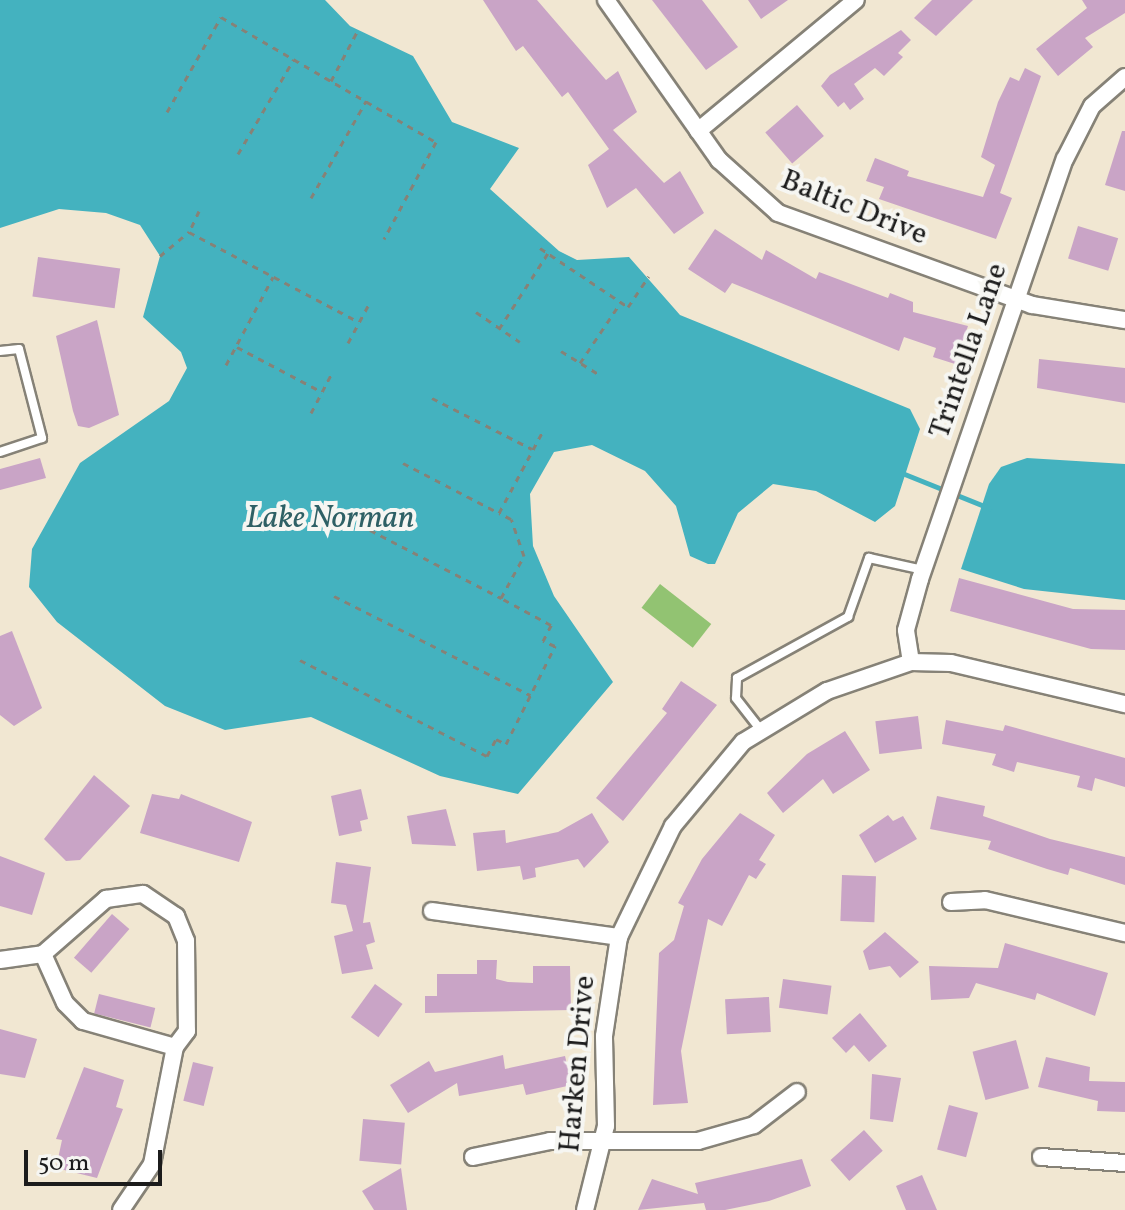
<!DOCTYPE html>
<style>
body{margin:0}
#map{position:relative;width:1125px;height:1210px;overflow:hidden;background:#f1e7d2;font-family:Vollkorn,serif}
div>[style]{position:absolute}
.green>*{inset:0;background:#92c372;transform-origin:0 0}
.water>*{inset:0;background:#44b2bf}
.stream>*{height:5px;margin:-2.5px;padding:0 2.5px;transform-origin:2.5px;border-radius:2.5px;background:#44b2bf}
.building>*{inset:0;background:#c9a4c6;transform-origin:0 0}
.path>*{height:3px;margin-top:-1.5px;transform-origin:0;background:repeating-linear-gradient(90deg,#868277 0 6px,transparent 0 12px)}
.roads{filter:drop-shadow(2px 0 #868277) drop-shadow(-2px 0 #868277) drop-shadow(0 2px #868277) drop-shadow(0 -2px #868277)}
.service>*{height:8px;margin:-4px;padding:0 4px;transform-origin:4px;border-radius:4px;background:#fff}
.minor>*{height:16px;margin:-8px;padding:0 8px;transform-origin:8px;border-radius:8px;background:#fff}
span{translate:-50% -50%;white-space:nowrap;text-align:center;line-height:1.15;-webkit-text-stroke:8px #f6f6f2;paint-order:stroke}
.street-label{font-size:30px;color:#1c1c1c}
.water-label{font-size:32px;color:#2e6065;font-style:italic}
.scale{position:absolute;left:24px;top:1150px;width:138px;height:36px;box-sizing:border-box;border:4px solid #1c1c1c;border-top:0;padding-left:10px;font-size:24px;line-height:28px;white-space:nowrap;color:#1c1c1c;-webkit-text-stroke:6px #f6f6f2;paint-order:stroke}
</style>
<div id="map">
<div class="green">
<div style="left:660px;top:584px;width:65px;height:30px;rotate:38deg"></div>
</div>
<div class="water">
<div style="clip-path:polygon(0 0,325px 0,350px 26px,413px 56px,452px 122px,519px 148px,490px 189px,559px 251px,577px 260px,629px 257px,680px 315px,910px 409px,920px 429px,895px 506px,875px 522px,816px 491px,773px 484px,738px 513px,715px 564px,708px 564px,690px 556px,676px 506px,645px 471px,592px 445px,554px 452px,530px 494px,533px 546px,554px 596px,613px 682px,518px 794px,440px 776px,311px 717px,225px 730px,165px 706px,57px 622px,29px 587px,32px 549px,80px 463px,169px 401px,187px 368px,181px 352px,143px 317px,160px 256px,140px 225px,106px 213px,59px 209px,0 228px)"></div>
<div style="clip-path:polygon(1027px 458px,1125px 464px,1125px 600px,1024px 589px,961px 569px,989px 484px,1001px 467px)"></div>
</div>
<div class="stream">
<div style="left:902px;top:473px;width:94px;rotate:21.9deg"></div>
</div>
<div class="building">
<div style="clip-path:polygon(483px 0,537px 0,606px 80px,618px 71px,637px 112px,613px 130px,664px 183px,680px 171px,704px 213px,674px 234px,636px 188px,607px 208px,588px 165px,609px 149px,568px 92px,562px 97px,523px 46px,516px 51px)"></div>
<div style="clip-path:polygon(652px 0,702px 0,738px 47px,706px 70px)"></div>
<div style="clip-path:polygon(748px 0,788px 0,761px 19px)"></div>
<div style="clip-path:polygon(932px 0,973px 0,936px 36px,914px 18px)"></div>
<div style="clip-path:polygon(1082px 0,1125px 0,1125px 13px,1085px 38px,1093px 47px,1058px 76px,1036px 49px,1087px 8px)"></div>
<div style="clip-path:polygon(901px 30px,911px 40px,898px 53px,903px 57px,884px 76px,875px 68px,854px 84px,864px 99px,850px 110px,844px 102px,838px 107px,821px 86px,830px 75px)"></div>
<div style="clip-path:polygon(1025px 68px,1041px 76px,1000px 193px,1012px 198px,996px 239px,879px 199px,884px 187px,866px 181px,875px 158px,909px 171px,907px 176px,983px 197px,995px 165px,981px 157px,998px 102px,1010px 77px,1019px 81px)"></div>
<div style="left:797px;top:105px;width:41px;height:42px;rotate:49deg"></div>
<div style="clip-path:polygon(1122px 131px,1125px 131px,1125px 191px,1105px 185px)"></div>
<div style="left:1078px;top:226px;width:42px;height:34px;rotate:17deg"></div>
<div style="clip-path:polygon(715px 229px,762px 260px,766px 250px,816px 279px,819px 272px,888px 298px,890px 293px,913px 302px,913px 312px,968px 326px,955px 364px,933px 357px,936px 348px,904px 337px,899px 351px,732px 283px,725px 293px,688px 269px)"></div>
<div style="left:38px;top:257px;width:83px;height:40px;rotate:8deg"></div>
<div style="clip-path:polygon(97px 320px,119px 415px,89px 428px,78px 426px,73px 411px,56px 336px)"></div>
<div style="clip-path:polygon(1039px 359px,1125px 368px,1125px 403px,1037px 388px)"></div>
<div style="clip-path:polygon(40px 458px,46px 478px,0 490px,0 469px)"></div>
<div style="clip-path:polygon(959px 578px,1073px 609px,1125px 610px,1125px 650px,1091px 649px,950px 611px)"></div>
<div style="clip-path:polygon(12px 631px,42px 708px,14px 726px,0 715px,0 636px)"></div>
<div style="clip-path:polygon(681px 681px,717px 705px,623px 821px,596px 798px,667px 713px,662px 709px)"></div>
<div style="left:918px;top:716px;width:33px;height:43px;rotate:83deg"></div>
<div style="clip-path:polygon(946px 720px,1003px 731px,1005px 725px,1125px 758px,1125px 787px,1095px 778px,1092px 791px,1077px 787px,1080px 776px,1017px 762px,1014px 772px,992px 765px,996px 754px,942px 744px)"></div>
<div style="clip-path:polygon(845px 731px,870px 770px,833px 794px,823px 779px,783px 813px,767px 793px,807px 754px)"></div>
<div style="clip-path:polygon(94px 775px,130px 806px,80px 860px,66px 861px,44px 839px)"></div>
<div style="clip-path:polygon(361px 789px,368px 819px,360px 821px,362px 831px,339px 836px,331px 796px)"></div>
<div style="clip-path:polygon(152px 794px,179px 799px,181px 794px,252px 822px,239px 862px,140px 833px)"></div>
<div style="clip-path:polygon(937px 796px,985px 806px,983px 816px,1050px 839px,1125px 857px,1125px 885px,1070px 868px,1068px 875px,1047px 869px,988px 849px,991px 841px,930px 829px)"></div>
<div style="clip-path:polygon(446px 809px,456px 846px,412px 844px,407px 816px)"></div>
<div style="clip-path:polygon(592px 813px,609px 842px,584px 868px,578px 859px,535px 868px,536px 877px,523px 880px,520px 866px,477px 871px,473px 833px,505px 830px,506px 843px,558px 832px)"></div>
<div style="clip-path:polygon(740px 813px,775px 835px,759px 860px,766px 864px,756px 879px,749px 875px,722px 926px,708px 919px,681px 1051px,688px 1103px,653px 1105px,659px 953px,674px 940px,684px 906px,678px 903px,702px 859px)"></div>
<div style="clip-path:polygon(888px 815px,893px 821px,903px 816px,917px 839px,875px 863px,859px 835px)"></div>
<div style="clip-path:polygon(0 856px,45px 873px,32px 915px,0 906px)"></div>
<div style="clip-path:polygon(336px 862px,371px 867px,363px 923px,370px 922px,375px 942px,366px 945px,373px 969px,342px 974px,334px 936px,353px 931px,346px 905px,331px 903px)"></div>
<div style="left:842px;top:875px;width:34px;height:46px;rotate:2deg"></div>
<div style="left:112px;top:914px;width:23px;height:58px;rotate:41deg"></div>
<div style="clip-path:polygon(885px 932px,919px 962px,900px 978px,890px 966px,869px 970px,863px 951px)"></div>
<div style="clip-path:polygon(1005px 943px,1108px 973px,1095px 1016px,1037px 993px,1035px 1000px,976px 983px,969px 998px,931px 1000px,929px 966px,998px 968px)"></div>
<div style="clip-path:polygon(477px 960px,497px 960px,496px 979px,508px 982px,533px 983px,533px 966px,570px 966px,571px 1010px,425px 1013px,425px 996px,437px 996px,437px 974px,477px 974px)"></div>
<div style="left:783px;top:979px;width:49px;height:29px;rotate:8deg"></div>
<div style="left:375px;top:984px;width:34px;height:41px;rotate:36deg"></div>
<div style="left:99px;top:994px;width:58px;height:20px;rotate:14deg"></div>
<div style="left:769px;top:997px;width:35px;height:44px;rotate:87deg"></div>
<div style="clip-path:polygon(860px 1013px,887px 1046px,869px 1062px,854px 1045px,846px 1053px,832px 1038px)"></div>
<div style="clip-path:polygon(0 1029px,37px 1039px,25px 1078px,0 1074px)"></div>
<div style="left:1016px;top:1040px;width:50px;height:45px;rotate:75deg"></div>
<div style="clip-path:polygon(503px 1055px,505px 1069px,565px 1056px,572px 1085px,526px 1095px,523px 1084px,459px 1096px,457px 1083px,408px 1113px,390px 1085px,429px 1061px,435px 1072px)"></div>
<div style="clip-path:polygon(1046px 1057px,1090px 1067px,1089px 1081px,1125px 1082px,1125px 1112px,1097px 1111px,1098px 1101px,1038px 1087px)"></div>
<div style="left:193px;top:1062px;width:21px;height:40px;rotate:14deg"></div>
<div style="clip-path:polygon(84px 1067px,124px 1080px,116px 1107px,123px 1109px,97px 1178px,56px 1168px,62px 1140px,56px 1139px)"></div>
<div style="clip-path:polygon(872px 1074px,901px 1078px,893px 1122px,870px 1119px)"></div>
<div style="left:949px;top:1105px;width:30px;height:46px;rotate:15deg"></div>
<div style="left:363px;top:1119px;width:42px;height:42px;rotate:5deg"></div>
<div style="left:864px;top:1130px;width:28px;height:45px;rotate:48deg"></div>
<div style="clip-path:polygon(802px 1159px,811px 1186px,769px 1201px,725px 1210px,706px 1210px,704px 1203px,638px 1210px,652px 1179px,698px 1194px,695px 1183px)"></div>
<div style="clip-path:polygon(401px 1168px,407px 1210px,374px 1210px,362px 1191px)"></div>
<div style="clip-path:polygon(922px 1175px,937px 1210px,906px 1210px,896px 1186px)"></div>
</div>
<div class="path">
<div style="left:331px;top:81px;width:58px;rotate:-62.1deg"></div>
<div style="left:167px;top:112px;width:109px;rotate:-60.4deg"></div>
<div style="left:221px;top:17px;width:249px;rotate:30.2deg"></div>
<div style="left:436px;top:142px;width:110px;rotate:118.2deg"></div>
<div style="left:238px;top:154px;width:110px;rotate:-59.5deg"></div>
<div style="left:311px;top:198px;width:112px;rotate:-60.4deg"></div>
<div style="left:199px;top:211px;width:23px;rotate:115deg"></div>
<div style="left:189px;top:232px;width:192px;rotate:27.9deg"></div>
<div style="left:540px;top:248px;width:106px;rotate:33.8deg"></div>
<div style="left:628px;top:307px;width:37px;rotate:-56deg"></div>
<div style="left:160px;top:256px;width:38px;rotate:-40deg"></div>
<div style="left:476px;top:312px;width:53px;rotate:34.3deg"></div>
<div style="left:499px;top:329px;width:90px;rotate:-57.2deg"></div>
<div style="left:348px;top:343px;width:44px;rotate:-61.7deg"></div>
<div style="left:237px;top:347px;width:96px;rotate:27.9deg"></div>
<div style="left:561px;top:351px;width:46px;rotate:31.6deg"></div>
<div style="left:580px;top:363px;width:73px;rotate:-56.1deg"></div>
<div style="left:226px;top:365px;width:100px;rotate:-61.9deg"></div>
<div style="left:432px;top:398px;width:112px;rotate:27deg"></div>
<div style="left:311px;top:413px;width:45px;rotate:-62.3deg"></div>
<div style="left:403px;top:463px;width:108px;rotate:27.5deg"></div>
<div style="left:370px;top:530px;width:148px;rotate:27.4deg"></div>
<div style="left:334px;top:596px;width:220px;rotate:26.8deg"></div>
<div style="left:300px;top:660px;width:210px;rotate:27.2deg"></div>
<div style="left:487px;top:756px;width:19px;rotate:-62deg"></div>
<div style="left:496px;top:739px;width:11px;rotate:27deg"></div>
<div style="left:506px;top:744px;width:110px;rotate:-63.4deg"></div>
<div style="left:555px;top:646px;width:13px;rotate:-157deg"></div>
<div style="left:543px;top:641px;width:18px;rotate:-63deg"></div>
<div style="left:551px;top:625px;width:57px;rotate:-151.6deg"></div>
<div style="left:501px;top:598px;width:48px;rotate:-61.3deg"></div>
<div style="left:524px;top:556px;width:39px;rotate:-109deg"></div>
<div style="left:511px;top:519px;width:13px;rotate:-153deg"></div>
<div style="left:499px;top:513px;width:93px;rotate:-61.8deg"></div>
</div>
<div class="roads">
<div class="service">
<div style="left:0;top:351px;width:19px;rotate:-6deg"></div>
<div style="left:19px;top:349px;width:92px;rotate:75.5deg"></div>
<div style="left:42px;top:438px;width:44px;rotate:161.6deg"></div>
<div style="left:760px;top:729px;width:39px;rotate:-128deg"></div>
<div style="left:736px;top:698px;width:20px;rotate:-87deg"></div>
<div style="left:737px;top:678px;width:127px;rotate:-28.8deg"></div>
<div style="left:848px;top:617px;width:63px;rotate:-70.4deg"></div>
<div style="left:869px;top:558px;width:55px;rotate:12.5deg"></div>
</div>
<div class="minor">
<div style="left:606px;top:0;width:196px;rotate:54.8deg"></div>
<div style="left:719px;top:160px;width:79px;rotate:41.9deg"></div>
<div style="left:778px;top:213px;width:270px;rotate:19.9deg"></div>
<div style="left:1032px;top:305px;width:94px;rotate:9.2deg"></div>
<div style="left:698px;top:131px;width:205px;rotate:-39.7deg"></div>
<div style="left:911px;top:662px;width:32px;rotate:-99deg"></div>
<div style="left:906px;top:630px;width:53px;rotate:-74.6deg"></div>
<div style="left:920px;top:579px;width:444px;rotate:-71deg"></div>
<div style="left:1065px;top:159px;width:59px;rotate:-63deg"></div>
<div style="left:1092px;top:106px;width:44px;rotate:-41.3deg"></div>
<div style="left:143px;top:894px;width:40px;rotate:34deg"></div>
<div style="left:176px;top:916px;width:27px;rotate:68deg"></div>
<div style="left:186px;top:941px;width:90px;rotate:89.4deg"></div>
<div style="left:187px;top:1031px;width:20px;rotate:127deg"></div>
<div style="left:175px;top:1047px;width:96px;rotate:-164.2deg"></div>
<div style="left:83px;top:1021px;width:25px;rotate:-135deg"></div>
<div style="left:65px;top:1003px;width:54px;rotate:-114.2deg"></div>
<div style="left:43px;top:954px;width:84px;rotate:-41.1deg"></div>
<div style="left:106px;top:899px;width:37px;rotate:-8deg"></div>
<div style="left:951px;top:902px;width:34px;rotate:-3deg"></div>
<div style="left:985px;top:900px;width:144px;rotate:13.3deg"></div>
<div style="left:432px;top:911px;width:189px;rotate:7.9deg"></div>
<div style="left:0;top:960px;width:43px;rotate:-7.9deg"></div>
<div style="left:473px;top:1157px;width:79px;rotate:-11.7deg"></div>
<div style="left:550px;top:1141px;width:148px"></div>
<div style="left:698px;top:1141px;width:58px;rotate:-15.9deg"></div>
<div style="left:754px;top:1125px;width:54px;rotate:-37.5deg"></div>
<div style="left:1041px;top:1157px;width:84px;rotate:4.1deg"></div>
<div style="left:121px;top:1210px;width:55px;rotate:-56deg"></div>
<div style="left:152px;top:1164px;width:119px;rotate:-78.9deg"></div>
<div style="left:585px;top:1210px;width:87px;rotate:-76deg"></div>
<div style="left:606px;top:1126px;width:90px;rotate:-91.3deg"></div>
<div style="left:604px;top:1036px;width:100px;rotate:-81.4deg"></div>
<div style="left:619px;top:937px;width:123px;rotate:-64.1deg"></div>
<div style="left:673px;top:826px;width:109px;rotate:-50.2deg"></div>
<div style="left:743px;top:742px;width:98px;rotate:-31.3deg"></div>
<div style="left:827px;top:691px;width:89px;rotate:-19deg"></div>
<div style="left:911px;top:662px;width:40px;rotate:1.4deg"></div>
<div style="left:951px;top:663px;width:179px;rotate:13.3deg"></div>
</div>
</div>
<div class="street-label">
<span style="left:854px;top:208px;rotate:22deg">Baltic Drive</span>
<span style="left:969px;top:351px;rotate:-71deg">Trintella Lane</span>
<span style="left:578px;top:1064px;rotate:-85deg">Harken Drive</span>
</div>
<div class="water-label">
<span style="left:330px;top:519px">Lake Norman</span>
</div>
<div class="scale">50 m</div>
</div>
